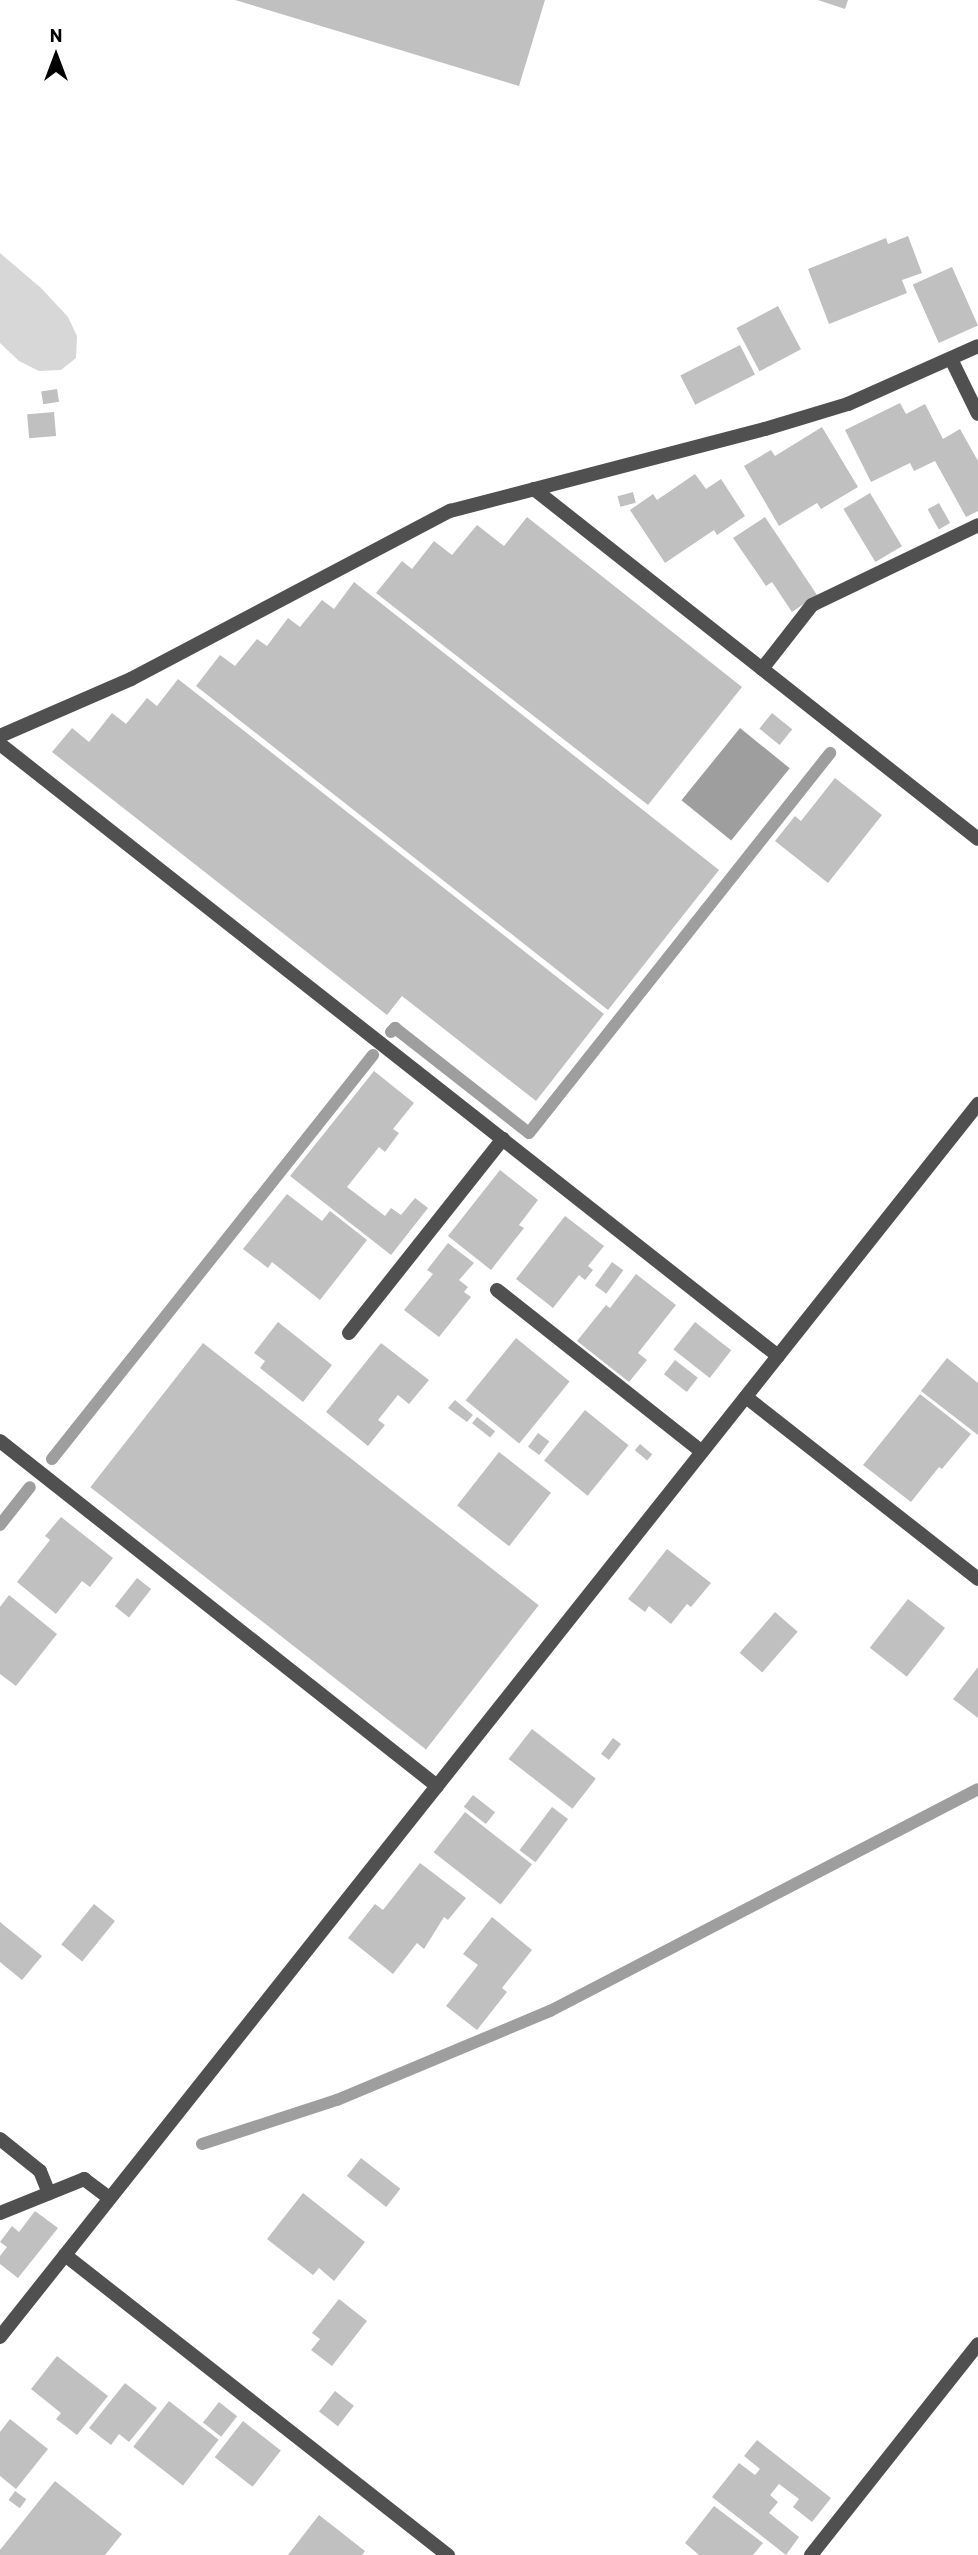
<!DOCTYPE html>
<style>
body{margin:0}
#map{position:relative;width:978px;height:2555px;overflow:hidden;background:#fff;font-family:Barlow,sans-serif}
div>[style]{position:absolute}
.green>*{inset:0;background:#d7d7d7}
.water>*{inset:0;background:#9e9e9e;transform-origin:0 0}
.stream>*{height:12px;margin:-6px;padding:0 6px;transform-origin:6px;border-radius:6px;background:#9e9e9e}
.building>*{inset:0;background:#c0c0c0;transform-origin:0 0}
.minor>*{height:14px;margin:-7px;padding:0 7px;transform-origin:7px;border-radius:7px;background:#505050}
.tertiary>*{height:14px;margin:-7px;padding:0 7px;transform-origin:7px;border-radius:7px;background:#505050}
span{translate:-50% -50%;white-space:nowrap;text-align:center;line-height:1.15;-webkit-text-stroke:6px #fff;paint-order:stroke}
.north{position:absolute;left:21px;top:21px;width:70px;height:70px;-webkit-text-stroke:5px #fff;paint-order:stroke;rotate:0deg;font-size:19px;font-weight:700;line-height:28px;text-align:center;color:#000}
.north::after{content:'';display:block;margin:auto;width:24px;height:32px;background:#000;clip-path:polygon(50% 0,100% 100%,50% 72%,0 100%)}
</style>
<div id="map">
<div class="green">
<div style="clip-path:polygon(0 253px,41px 288px,68px 317px,77px 336px,76px 358px,61px 370px,39px 371px,19px 361px,0 343px)"></div>
</div>
<div class="water">
<div style="left:740px;top:728px;width:64px;height:93px;rotate:39deg"></div>
</div>
<div class="stream">
<div style="left:391px;top:1032px;width:6px;rotate:-45deg"></div>
<div style="left:395px;top:1028px;width:170px;rotate:38.1deg"></div>
<div style="left:529px;top:1133px;width:485px;rotate:-51.6deg"></div>
<div style="left:52px;top:1459px;width:516px;rotate:-51.53deg"></div>
<div style="left:0;top:1525px;width:48px;rotate:-51.7deg"></div>
<div style="left:202px;top:2144px;width:142px;rotate:-18.1deg"></div>
<div style="left:337px;top:2100px;width:231px;rotate:-22.7deg"></div>
<div style="left:550px;top:2011px;width:482px;rotate:-27.4deg"></div>
</div>
<div class="building">
<div style="clip-path:polygon(235px 0,545px 0,519px 86px)"></div>
<div style="clip-path:polygon(818px 0,848px 0,845px 9px)"></div>
<div style="clip-path:polygon(908px 236px,922px 273px,902px 280px,907px 293px,829px 324px,808px 269px,886px 238px,888px 244px)"></div>
<div style="left:952px;top:267px;width:64px;height:43px;rotate:66deg"></div>
<div style="left:778px;top:306px;width:49px;height:47px;rotate:62deg"></div>
<div style="left:740px;top:345px;width:33px;height:67px;rotate:63deg"></div>
<div style="left:57px;top:389px;width:13px;height:16px;rotate:81deg"></div>
<div style="clip-path:polygon(900px 403px,906px 414px,925px 404px,943px 439px,960px 429px,978px 461px,978px 511px,966px 517px,935px 461px,914px 471px,910px 463px,871px 482px,845px 430px)"></div>
<div style="left:54px;top:412px;width:24px;height:27px;rotate:85deg"></div>
<div style="clip-path:polygon(822px 427px,858px 487px,821px 509px,817px 503px,779px 526px,744px 466px,771px 450px,775px 456px)"></div>
<div style="clip-path:polygon(695px 474px,706px 489px,721px 479px,745px 516px,717px 535px,714px 530px,665px 563px,630px 510px,653px 494px,657px 500px)"></div>
<div style="left:633px;top:492px;width:11px;height:16px;rotate:75deg"></div>
<div style="left:870px;top:493px;width:62px;height:31px;rotate:59deg"></div>
<div style="left:939px;top:503px;width:23px;height:13px;rotate:61deg"></div>
<div style="clip-path:polygon(527px 517px,742px 687px,648px 805px,376px 593px,402px 561px,412px 569px,434px 541px,452px 555px,477px 525px,504px 546px)"></div>
<div style="clip-path:polygon(765px 517px,817px 595px,792px 612px,772px 582px,766px 586px,733px 538px)"></div>
<div style="clip-path:polygon(354px 582px,719px 870px,608px 1010px,196px 686px,220px 655px,235px 666px,257px 639px,267px 646px,288px 618px,300px 627px,322px 600px,334px 609px)"></div>
<div style="clip-path:polygon(178px 679px,604px 1014px,536px 1101px,402px 996px,387px 1015px,52px 752px,72px 728px,89px 742px,112px 713px,126px 724px,147px 698px,157px 706px)"></div>
<div style="left:772px;top:713px;width:26px;height:20px;rotate:39deg"></div>
<div style="clip-path:polygon(835px 778px,882px 815px,828px 883px,775px 841px,795px 816px,801px 821px)"></div>
<div style="clip-path:polygon(374px 1071px,414px 1103px,393px 1129px,399px 1133px,385px 1152px,379px 1147px,347px 1187px,385px 1216px,391px 1208px,401px 1215px,415px 1198px,428px 1208px,391px 1255px,290px 1176px)"></div>
<div style="clip-path:polygon(500px 1170px,538px 1200px,519px 1225px,524px 1228px,491px 1270px,448px 1236px)"></div>
<div style="clip-path:polygon(287px 1194px,322px 1221px,330px 1211px,367px 1240px,320px 1300px,272px 1262px,268px 1268px,243px 1249px)"></div>
<div style="clip-path:polygon(565px 1216px,604px 1246px,588px 1266px,593px 1270px,585px 1280px,579px 1275px,553px 1308px,516px 1279px)"></div>
<div style="clip-path:polygon(448px 1243px,474px 1263px,459px 1280px,468px 1287px,464px 1292px,471px 1297px,439px 1337px,404px 1310px,433px 1274px,427px 1270px)"></div>
<div style="left:612px;top:1262px;width:14px;height:29px;rotate:36deg"></div>
<div style="clip-path:polygon(636px 1274px,676px 1305px,638px 1353px,647px 1360px,629px 1382px,577px 1341px,606px 1305px,610px 1308px)"></div>
<div style="clip-path:polygon(278px 1322px,332px 1365px,303px 1402px,260px 1368px,265px 1361px,254px 1353px)"></div>
<div style="left:695px;top:1322px;width:46px;height:35px;rotate:38deg"></div>
<div style="left:516px;top:1338px;width:69px;height:80px;rotate:39deg"></div>
<div style="left:203px;top:1343px;width:426px;height:183px;rotate:38deg"></div>
<div style="clip-path:polygon(381px 1343px,429px 1380px,409px 1404px,398px 1395px,378px 1420px,385px 1425px,368px 1446px,326px 1412px)"></div>
<div style="clip-path:polygon(947px 1358px,978px 1383px,978px 1435px,921px 1391px)"></div>
<div style="left:675px;top:1360px;width:29px;height:18px;rotate:38deg"></div>
<div style="clip-path:polygon(920px 1394px,971px 1434px,942px 1469px,939px 1467px,911px 1502px,863px 1465px)"></div>
<div style="clip-path:polygon(455px 1400px,473px 1415px,467px 1422px,448px 1408px)"></div>
<div style="left:585px;top:1410px;width:56px;height:65px;rotate:39deg"></div>
<div style="left:477px;top:1417px;width:23px;height:8px;rotate:38deg"></div>
<div style="left:538px;top:1433px;width:14px;height:17px;rotate:36deg"></div>
<div style="left:640px;top:1444px;width:16px;height:8px;rotate:40deg"></div>
<div style="left:499px;top:1452px;width:66px;height:68px;rotate:38deg"></div>
<div style="clip-path:polygon(61px 1517px,113px 1558px,90px 1587px,82px 1581px,56px 1614px,17px 1582px,50px 1540px,45px 1536px)"></div>
<div style="clip-path:polygon(667px 1549px,711px 1583px,691px 1607px,687px 1604px,671px 1624px,649px 1606px,645px 1612px,628px 1599px)"></div>
<div style="left:137px;top:1578px;width:18px;height:36px;rotate:38deg"></div>
<div style="clip-path:polygon(9px 1595px,57px 1634px,16px 1686px,0 1674px,0 1607px)"></div>
<div style="left:908px;top:1599px;width:47px;height:62px;rotate:38deg"></div>
<div style="left:775px;top:1612px;width:30px;height:54px;rotate:41deg"></div>
<div style="clip-path:polygon(978px 1667px,978px 1718px,953px 1699px)"></div>
<div style="left:532px;top:1729px;width:81px;height:38px;rotate:38deg"></div>
<div style="left:613px;top:1738px;width:10px;height:20px;rotate:37deg"></div>
<div style="left:473px;top:1795px;width:28px;height:15px;rotate:38deg"></div>
<div style="left:552px;top:1807px;width:20px;height:54px;rotate:37deg"></div>
<div style="left:465px;top:1812px;width:85px;height:51px;rotate:38deg"></div>
<div style="clip-path:polygon(420px 1863px,466px 1898px,448px 1920px,444px 1917px,424px 1949px,417px 1943px,393px 1974px,348px 1938px,375px 1904px,383px 1910px)"></div>
<div style="left:94px;top:1904px;width:27px;height:52px;rotate:39deg"></div>
<div style="clip-path:polygon(492px 1917px,532px 1950px,502px 1988px,507px 1992px,477px 2030px,446px 2006px,478px 1965px,463px 1954px)"></div>
<div style="clip-path:polygon(0 1922px,42px 1956px,22px 1980px,0 1962px)"></div>
<div style="left:361px;top:2158px;width:50px;height:23px;rotate:38deg"></div>
<div style="clip-path:polygon(303px 2193px,365px 2242px,334px 2281px,319px 2268px,313px 2275px,267px 2239px)"></div>
<div style="clip-path:polygon(35px 2211px,58px 2228px,18px 2278px,0 2264px,0 2256px,7px 2247px,0 2242px,12px 2226px,19px 2232px)"></div>
<div style="clip-path:polygon(339px 2299px,367px 2321px,332px 2366px,311px 2350px,320px 2339px,312px 2333px)"></div>
<div style="clip-path:polygon(57px 2356px,108px 2396px,77px 2435px,56px 2419px,61px 2413px,31px 2389px)"></div>
<div style="clip-path:polygon(125px 2383px,157px 2408px,129px 2442px,119px 2434px,111px 2445px,89px 2428px)"></div>
<div style="left:335px;top:2391px;width:24px;height:26px;rotate:38deg"></div>
<div style="left:169px;top:2401px;width:63px;height:58px;rotate:38deg"></div>
<div style="left:219px;top:2402px;width:23px;height:26px;rotate:38deg"></div>
<div style="clip-path:polygon(10px 2419px,48px 2449px,16px 2489px,0 2476px,0 2432px)"></div>
<div style="left:243px;top:2421px;width:48px;height:46px;rotate:38deg"></div>
<div style="clip-path:polygon(757px 2440px,831px 2498px,812px 2522px,793px 2507px,799px 2499px,779px 2484px,770px 2495px,778px 2502px,769px 2513px,799px 2537px,786px 2555px,712px 2497px,739px 2463px,755px 2475px,760px 2469px,744px 2456px)"></div>
<div style="clip-path:polygon(55px 2481px,122px 2534px,105px 2555px,0 2555px,0 2550px)"></div>
<div style="left:15px;top:2491px;width:14px;height:11px;rotate:36deg"></div>
<div style="clip-path:polygon(714px 2506px,763px 2543px,753px 2555px,699px 2555px,685px 2543px)"></div>
<div style="clip-path:polygon(319px 2515px,365px 2551px,362px 2555px,288px 2555px)"></div>
</div>
<div class="minor">
<div style="left:951px;top:359px;width:61px;rotate:63.9deg"></div>
<div style="left:534px;top:489px;width:565px;rotate:38.25deg"></div>
<div style="left:762px;top:669px;width:81px;rotate:-52deg"></div>
<div style="left:812px;top:605px;width:184px;rotate:-25.7deg"></div>
<div style="left:0;top:736px;width:143px;rotate:-23.5deg"></div>
<div style="left:131px;top:679px;width:361px;rotate:-27.8deg"></div>
<div style="left:450px;top:511px;width:325px;rotate:-14.6deg"></div>
<div style="left:765px;top:429px;width:87px;rotate:-16.8deg"></div>
<div style="left:848px;top:404px;width:142px;rotate:-24deg"></div>
<div style="left:0;top:744px;width:990px;rotate:38.19deg"></div>
<div style="left:497px;top:1290px;width:261px;rotate:38.3deg"></div>
<div style="left:349px;top:1333px;width:248px;rotate:-51.6deg"></div>
<div style="left:746px;top:1397px;width:295px;rotate:38.1deg"></div>
<div style="left:0;top:1441px;width:557px;rotate:38.29deg"></div>
<div style="left:0;top:2139px;width:51px;rotate:38.7deg"></div>
<div style="left:40px;top:2171px;width:24px;rotate:68deg"></div>
<div style="left:0;top:2213px;width:91px;rotate:-22deg"></div>
<div style="left:84px;top:2179px;width:31px;rotate:37deg"></div>
<div style="left:65px;top:2255px;width:487px;rotate:38.1deg"></div>
<div style="left:811px;top:2555px;width:269px;rotate:-51.6deg"></div>
</div>
<div class="tertiary">
<div style="left:0;top:2337px;width:1574px;rotate:-51.58deg"></div>
</div>
<div class="north">N</div>
</div>
